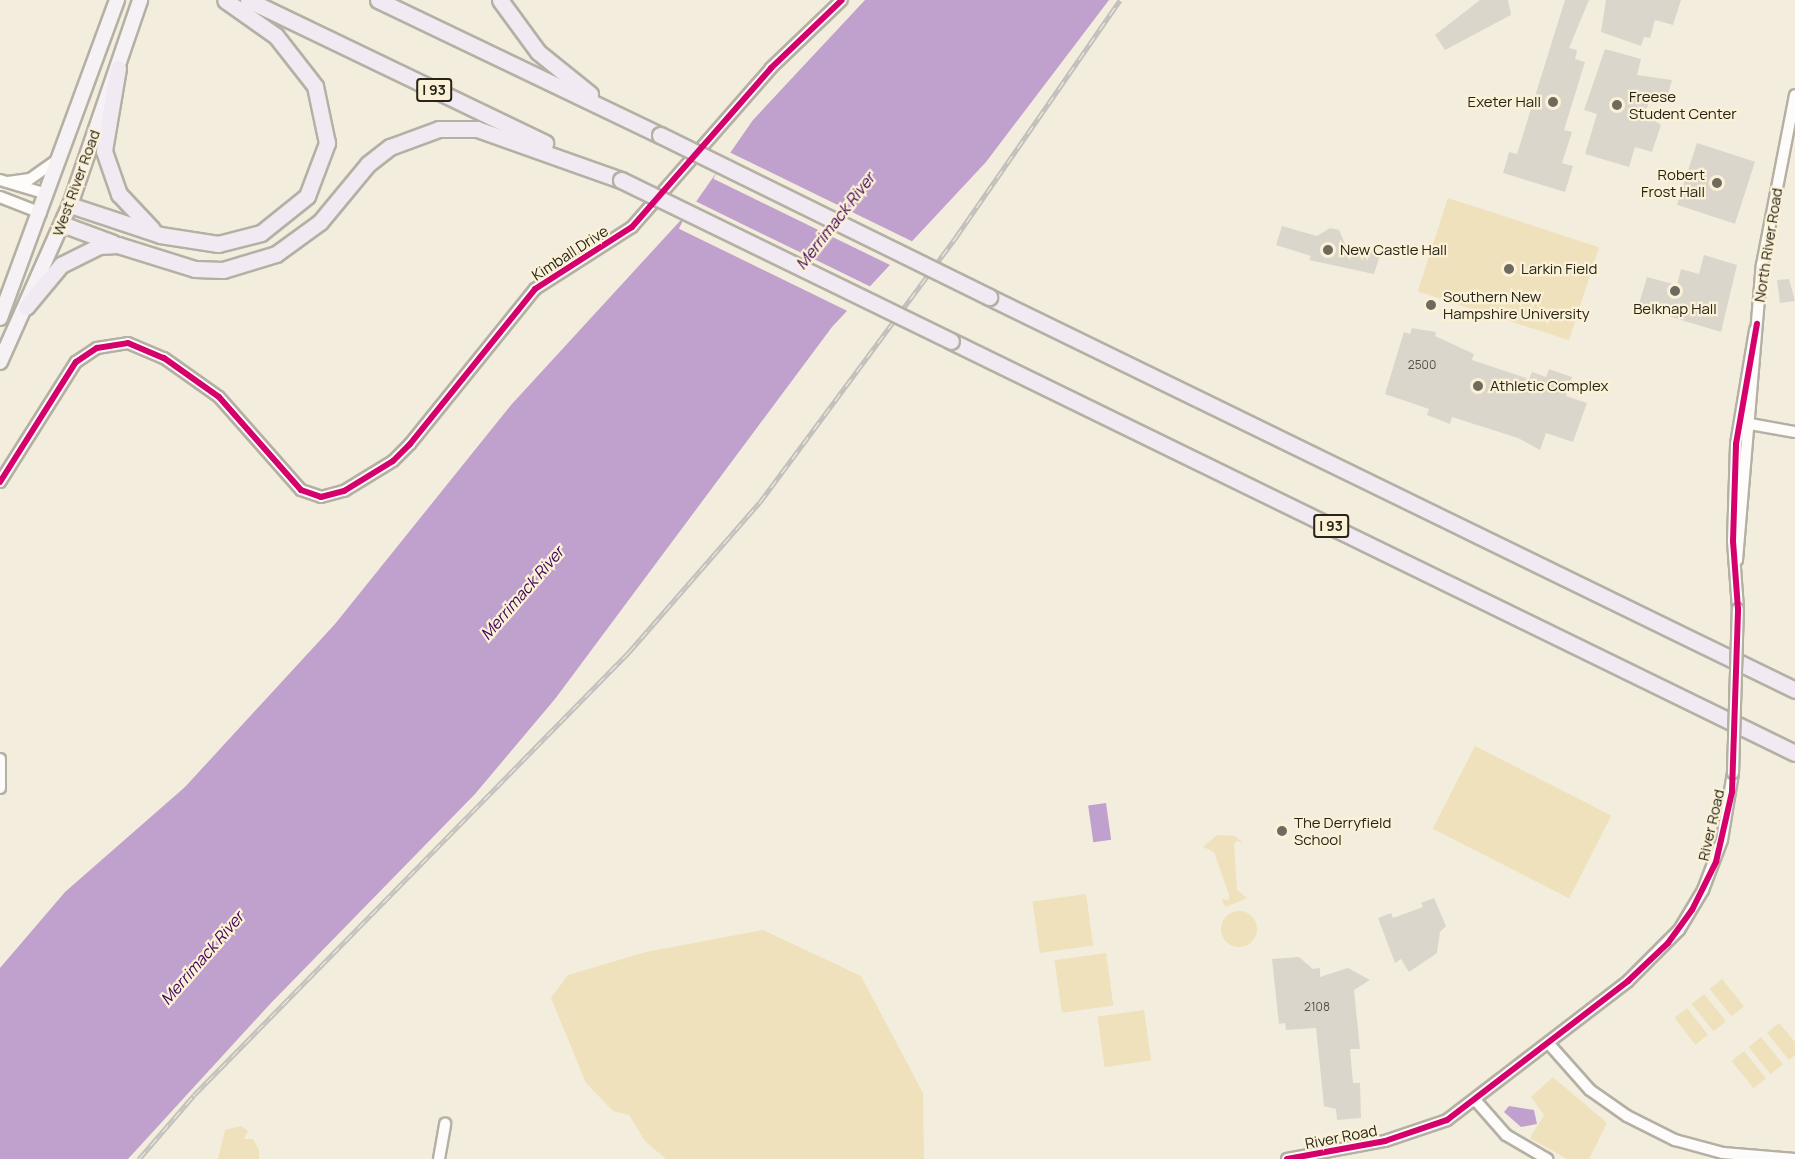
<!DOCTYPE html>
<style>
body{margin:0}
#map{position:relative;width:1795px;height:1159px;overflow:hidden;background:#f3edde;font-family:Manrope,sans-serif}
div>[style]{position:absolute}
.green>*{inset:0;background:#efe1bb;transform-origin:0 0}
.round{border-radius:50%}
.water>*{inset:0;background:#c0a0cc;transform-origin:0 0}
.pier>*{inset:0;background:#f3edde;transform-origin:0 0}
.building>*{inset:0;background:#dbd6cb;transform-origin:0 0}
.roads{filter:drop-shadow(2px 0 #b4b0a4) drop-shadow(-2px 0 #b4b0a4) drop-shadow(0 2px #b4b0a4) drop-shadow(0 -2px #b4b0a4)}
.minor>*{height:10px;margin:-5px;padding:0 5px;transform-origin:5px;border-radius:5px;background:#fdfcfa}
.major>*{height:14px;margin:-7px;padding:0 7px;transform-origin:7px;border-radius:7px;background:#f6f1f5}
.highway>*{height:15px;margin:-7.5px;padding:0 7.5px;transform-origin:7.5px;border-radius:7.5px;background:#f1eaf2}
.rail>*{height:5px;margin-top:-2.5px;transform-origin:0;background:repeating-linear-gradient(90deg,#fbf1d6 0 9px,#c2c1bd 0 18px);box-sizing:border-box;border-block:2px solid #c2c1bd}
.bridges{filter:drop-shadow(2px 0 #b4b0a4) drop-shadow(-2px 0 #b4b0a4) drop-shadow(0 2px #b4b0a4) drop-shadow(0 -2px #b4b0a4)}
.minor-bridge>*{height:10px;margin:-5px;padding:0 5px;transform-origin:5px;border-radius:5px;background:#fdfcfa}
.highway-bridge>*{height:15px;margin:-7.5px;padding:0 7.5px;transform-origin:7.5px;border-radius:7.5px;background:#f1eaf2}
.cycleway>*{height:6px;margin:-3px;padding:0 3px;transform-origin:3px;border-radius:3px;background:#d6006c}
.dots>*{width:16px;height:16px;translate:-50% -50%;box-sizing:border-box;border:3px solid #fbf1d6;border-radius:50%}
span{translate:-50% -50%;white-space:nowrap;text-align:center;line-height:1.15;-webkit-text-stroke:4.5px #fbf1d6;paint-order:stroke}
.number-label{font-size:12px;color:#545046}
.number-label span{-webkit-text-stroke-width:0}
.shield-label span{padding:2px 4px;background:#fbf1d6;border:2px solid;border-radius:4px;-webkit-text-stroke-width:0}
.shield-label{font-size:14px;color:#272319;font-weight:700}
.poi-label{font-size:15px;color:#272319}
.left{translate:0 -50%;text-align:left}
.right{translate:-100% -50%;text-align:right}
.street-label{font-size:15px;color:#272319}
.water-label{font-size:16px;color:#40015a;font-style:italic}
</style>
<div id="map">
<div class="green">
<div style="left:1448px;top:198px;width:159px;height:98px;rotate:18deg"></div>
<div style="left:1475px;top:746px;width:153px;height:93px;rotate:27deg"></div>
<div style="clip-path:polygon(1217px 835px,1235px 836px,1243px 843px,1236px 841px,1234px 845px,1237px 890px,1247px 898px,1226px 907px,1221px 899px,1229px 900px,1229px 895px,1214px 852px,1203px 847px)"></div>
<div style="left:1086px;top:894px;width:52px;height:54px;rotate:82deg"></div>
<div class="round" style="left:1221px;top:911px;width:36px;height:36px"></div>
<div style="clip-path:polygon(763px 930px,861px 976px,923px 1093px,924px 1159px,666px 1159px,645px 1141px,629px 1115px,613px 1111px,586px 1083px,551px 998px,568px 975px,646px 952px)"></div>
<div style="left:1106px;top:953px;width:53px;height:52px;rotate:82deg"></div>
<div style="left:1722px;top:979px;width:35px;height:16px;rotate:51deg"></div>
<div style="left:1704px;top:994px;width:35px;height:16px;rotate:51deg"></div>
<div style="left:1687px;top:1008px;width:34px;height:16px;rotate:52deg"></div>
<div style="left:1144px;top:1010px;width:51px;height:47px;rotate:82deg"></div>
<div style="clip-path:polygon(1779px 1023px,1795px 1042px,1795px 1055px,1789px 1060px,1767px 1033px)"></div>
<div style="left:1761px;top:1037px;width:35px;height:16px;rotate:51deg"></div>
<div style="left:1744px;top:1051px;width:35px;height:16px;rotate:51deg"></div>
<div style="clip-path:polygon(1553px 1077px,1607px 1123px,1589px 1159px,1567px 1159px,1530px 1138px,1544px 1115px,1531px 1097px)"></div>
<div style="clip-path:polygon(241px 1126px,248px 1131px,244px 1139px,253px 1139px,259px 1150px,259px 1159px,218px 1159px,225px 1130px)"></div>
</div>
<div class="water">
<div style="clip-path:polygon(865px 0,1109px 0,986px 162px,832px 327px,555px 699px,475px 794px,271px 1003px,128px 1159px,0 1159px,0 968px,65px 892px,185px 787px,335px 624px,511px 405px,691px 209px,753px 120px)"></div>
<div style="left:1106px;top:803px;width:37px;height:18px;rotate:82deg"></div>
<div style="clip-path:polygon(1509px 1106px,1534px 1110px,1537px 1124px,1521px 1127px,1504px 1112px)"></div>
</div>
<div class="pier">
<div style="left:727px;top:151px;width:208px;height:31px;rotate:26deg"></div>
<div style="left:693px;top:200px;width:200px;height:32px;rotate:26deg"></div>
</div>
<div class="building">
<div style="clip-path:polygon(1480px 0,1508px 0,1511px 15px,1445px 50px,1435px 35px)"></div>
<div style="clip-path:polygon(1565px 0,1589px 0,1569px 48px,1577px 50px,1575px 59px,1585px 62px,1564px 130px,1572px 132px,1562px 163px,1573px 166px,1565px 192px,1503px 173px,1509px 152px,1517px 154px)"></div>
<div style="clip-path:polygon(1606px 0,1681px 0,1673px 25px,1655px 20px,1650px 38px,1644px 37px,1641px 46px,1601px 32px)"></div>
<div style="clip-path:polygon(1605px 49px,1641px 59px,1637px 75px,1672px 80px,1666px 101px,1651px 96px,1645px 114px,1661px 125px,1652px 152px,1635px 147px,1629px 167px,1585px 154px,1597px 114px,1584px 110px)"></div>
<div style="left:1697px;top:143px;width:61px;height:65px;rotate:18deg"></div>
<div style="clip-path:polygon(1282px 226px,1317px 236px,1330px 228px,1339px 230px,1345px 244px,1380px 255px,1374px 274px,1309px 260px,1311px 256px,1276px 245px)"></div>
<div style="clip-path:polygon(1704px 255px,1737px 265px,1721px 332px,1638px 307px,1647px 277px,1677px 285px,1681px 269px,1699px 274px)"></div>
<div style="clip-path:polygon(1789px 279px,1795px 301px,1780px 303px,1777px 280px)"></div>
<div style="clip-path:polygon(1412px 328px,1436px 332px,1435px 336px,1474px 354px,1472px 360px,1529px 379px,1532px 372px,1546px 377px,1549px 369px,1572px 377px,1566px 396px,1587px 403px,1573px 442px,1546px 433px,1540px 450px,1518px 438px,1452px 417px,1450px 424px,1427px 415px,1429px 409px,1385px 394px,1404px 332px,1410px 334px)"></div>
<div style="clip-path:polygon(1434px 898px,1446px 926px,1440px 932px,1437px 953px,1409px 972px,1401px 959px,1395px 963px,1378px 918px,1391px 913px,1393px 918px,1423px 907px,1421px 903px)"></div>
<div style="clip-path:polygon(1299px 957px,1313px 969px,1320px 968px,1320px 977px,1348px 968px,1370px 980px,1354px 990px,1360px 1049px,1350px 1049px,1353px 1083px,1360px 1083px,1361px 1118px,1337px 1120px,1336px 1109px,1324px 1106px,1316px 1028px,1286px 1030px,1285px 1023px,1279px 1024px,1272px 959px)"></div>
</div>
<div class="roads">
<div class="minor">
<div style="left:0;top:180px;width:49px;rotate:16.6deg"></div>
<div style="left:8px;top:182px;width:22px;rotate:-8deg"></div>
<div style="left:30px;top:179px;width:32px;rotate:-35deg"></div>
<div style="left:0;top:197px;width:44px;rotate:21.3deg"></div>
<div style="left:1750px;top:424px;width:46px;rotate:10.1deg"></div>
<div style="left:0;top:482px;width:142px;rotate:-57.7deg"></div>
<div style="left:76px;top:362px;width:25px;rotate:-34deg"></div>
<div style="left:97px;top:348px;width:31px;rotate:-9deg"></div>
<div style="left:128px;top:343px;width:39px;rotate:23deg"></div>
<div style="left:164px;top:358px;width:67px;rotate:35.3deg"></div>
<div style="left:219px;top:397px;width:124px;rotate:48.6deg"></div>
<div style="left:301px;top:490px;width:21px;rotate:19deg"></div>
<div style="left:321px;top:497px;width:24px;rotate:-15deg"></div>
<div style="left:344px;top:491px;width:57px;rotate:-31.5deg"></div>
<div style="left:393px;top:461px;width:24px;rotate:-45deg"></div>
<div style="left:410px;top:444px;width:199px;rotate:-51.1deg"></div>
<div style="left:535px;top:289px;width:115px;rotate:-32.6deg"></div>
<div style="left:632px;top:227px;width:211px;rotate:-48.8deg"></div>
<div style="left:771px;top:68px;width:98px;rotate:-43.8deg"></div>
<div style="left:1737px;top:560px;width:296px;rotate:-85.2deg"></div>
<div style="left:1762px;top:265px;width:173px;rotate:-79deg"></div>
<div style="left:1738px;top:609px;width:68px;rotate:-94.2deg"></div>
<div style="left:1733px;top:541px;width:97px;rotate:-88.2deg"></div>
<div style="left:1736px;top:444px;width:116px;rotate:-80.5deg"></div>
<div style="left:0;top:759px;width:29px;rotate:90deg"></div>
<div style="left:1550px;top:1045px;width:60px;rotate:48.4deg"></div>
<div style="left:1590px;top:1090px;width:45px;rotate:35.1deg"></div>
<div style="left:1627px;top:1116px;width:54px;rotate:26.6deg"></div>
<div style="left:1675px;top:1140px;width:50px;rotate:15.2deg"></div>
<div style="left:1723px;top:1153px;width:72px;rotate:4.8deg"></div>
<div style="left:1477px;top:1102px;width:44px;rotate:48.7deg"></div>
<div style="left:1506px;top:1135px;width:48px;rotate:30.3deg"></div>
<div style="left:439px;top:1159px;width:36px;rotate:-80deg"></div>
<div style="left:1287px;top:1159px;width:100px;rotate:-10.4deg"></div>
<div style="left:1385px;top:1141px;width:65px;rotate:-18.7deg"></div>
<div style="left:1447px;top:1120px;width:228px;rotate:-37.5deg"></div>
<div style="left:1628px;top:981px;width:72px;rotate:-45deg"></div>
<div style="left:1679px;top:930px;width:47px;rotate:-59deg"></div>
<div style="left:1703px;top:890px;width:53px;rotate:-69.2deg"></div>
<div style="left:1722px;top:840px;width:68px;rotate:-80.7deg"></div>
</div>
<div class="major">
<div style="left:0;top:318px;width:339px;rotate:-69.8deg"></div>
<div style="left:0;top:362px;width:172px;rotate:-66deg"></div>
<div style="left:70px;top:205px;width:217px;rotate:-71.1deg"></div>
</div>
<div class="highway">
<div style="left:248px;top:0;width:330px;rotate:25.7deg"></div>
<div style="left:378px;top:0;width:313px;rotate:25.6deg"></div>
<div style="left:500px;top:0;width:64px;rotate:53.8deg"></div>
<div style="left:538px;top:52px;width:67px;rotate:38.9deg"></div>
<div style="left:118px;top:68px;width:84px;rotate:99.6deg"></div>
<div style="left:104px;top:151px;width:46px;rotate:70.8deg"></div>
<div style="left:119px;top:194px;width:48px;rotate:46.7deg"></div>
<div style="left:70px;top:205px;width:95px;rotate:18.4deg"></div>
<div style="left:160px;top:235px;width:59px;rotate:8.8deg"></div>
<div style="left:218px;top:244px;width:44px;rotate:-14.3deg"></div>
<div style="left:261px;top:233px;width:59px;rotate:-38.8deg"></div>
<div style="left:307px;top:196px;width:57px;rotate:-69.3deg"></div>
<div style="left:327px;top:143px;width:58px;rotate:-101.9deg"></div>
<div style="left:315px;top:86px;width:63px;rotate:-128deg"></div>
<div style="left:276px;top:36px;width:62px;rotate:-144.8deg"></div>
<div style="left:62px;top:224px;width:54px;rotate:20.4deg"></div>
<div style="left:989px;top:297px;width:897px;rotate:25.99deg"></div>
<div style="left:26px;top:307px;width:55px;rotate:-50.2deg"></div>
<div style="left:61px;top:265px;width:42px;rotate:-26.6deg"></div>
<div style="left:99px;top:246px;width:19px;rotate:-3deg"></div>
<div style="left:118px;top:245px;width:81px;rotate:17.3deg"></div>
<div style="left:195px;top:269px;width:28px;rotate:2deg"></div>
<div style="left:223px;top:270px;width:55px;rotate:-16.8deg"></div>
<div style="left:276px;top:254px;width:54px;rotate:-36deg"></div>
<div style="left:320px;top:222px;width:75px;rotate:-50.4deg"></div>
<div style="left:368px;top:164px;width:28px;rotate:-38deg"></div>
<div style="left:390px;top:147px;width:52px;rotate:-20.2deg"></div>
<div style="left:439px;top:129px;width:38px"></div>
<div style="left:477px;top:129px;width:153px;rotate:19.5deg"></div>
<div style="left:951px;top:341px;width:939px;rotate:26.02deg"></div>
</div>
</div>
<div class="rail">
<div style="left:139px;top:1159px;width:84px;rotate:-49.3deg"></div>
<div style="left:194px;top:1095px;width:621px;rotate:-45.52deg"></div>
<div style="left:629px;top:652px;width:199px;rotate:-48.9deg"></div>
<div style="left:760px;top:502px;width:330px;rotate:-53.5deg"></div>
<div style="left:956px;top:237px;width:288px;rotate:-55.3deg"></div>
</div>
<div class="bridges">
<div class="minor-bridge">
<div style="left:1733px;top:773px;width:164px;rotate:-88.3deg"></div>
</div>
<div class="highway-bridge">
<div style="left:660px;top:135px;width:367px;rotate:26.2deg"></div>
<div style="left:621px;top:180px;width:367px;rotate:26deg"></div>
</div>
</div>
<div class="cycleway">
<div style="left:0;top:482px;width:142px;rotate:-57.7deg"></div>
<div style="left:76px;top:362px;width:25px;rotate:-34deg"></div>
<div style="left:97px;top:348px;width:31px;rotate:-9deg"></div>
<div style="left:128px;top:343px;width:39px;rotate:23deg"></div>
<div style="left:164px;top:358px;width:67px;rotate:35.3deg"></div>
<div style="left:219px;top:397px;width:124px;rotate:48.6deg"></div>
<div style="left:301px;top:490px;width:21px;rotate:19deg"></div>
<div style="left:321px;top:497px;width:24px;rotate:-15deg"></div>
<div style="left:344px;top:491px;width:57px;rotate:-31.5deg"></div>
<div style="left:393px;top:461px;width:24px;rotate:-45deg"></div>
<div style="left:410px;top:444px;width:199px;rotate:-51.1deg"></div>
<div style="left:535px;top:289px;width:115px;rotate:-32.6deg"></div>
<div style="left:632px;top:227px;width:211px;rotate:-48.8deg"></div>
<div style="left:771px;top:68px;width:98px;rotate:-43.8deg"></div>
<div style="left:1287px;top:1159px;width:100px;rotate:-10.4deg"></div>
<div style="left:1385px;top:1141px;width:65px;rotate:-18.7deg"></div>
<div style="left:1447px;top:1120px;width:228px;rotate:-37.5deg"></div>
<div style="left:1628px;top:981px;width:55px;rotate:-43.5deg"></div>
<div style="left:1668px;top:943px;width:41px;rotate:-54deg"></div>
<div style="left:1692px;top:910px;width:54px;rotate:-63.4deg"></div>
<div style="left:1716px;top:862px;width:72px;rotate:-77.1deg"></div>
<div style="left:1732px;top:792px;width:183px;rotate:-88.1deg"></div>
<div style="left:1738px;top:609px;width:68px;rotate:-94.2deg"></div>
<div style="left:1733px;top:541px;width:97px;rotate:-88.2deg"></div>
<div style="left:1736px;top:444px;width:122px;rotate:-80.1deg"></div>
</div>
<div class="dots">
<div style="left:1553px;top:102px;background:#6e6a5e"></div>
<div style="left:1617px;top:105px;background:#6e6a5e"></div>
<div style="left:1717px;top:183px;background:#6e6a5e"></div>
<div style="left:1328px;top:250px;background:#6e6a5e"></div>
<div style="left:1509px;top:269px;background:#6e6a5e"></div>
<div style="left:1675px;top:291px;background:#6e6a5e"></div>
<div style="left:1431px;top:305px;background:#6e6a5e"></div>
<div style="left:1478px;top:386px;background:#6e6a5e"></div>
<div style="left:1282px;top:831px;background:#6e6a5e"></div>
</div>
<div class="number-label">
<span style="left:1422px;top:365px">2500</span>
<span style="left:1317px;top:1007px">2108</span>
</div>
<div class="shield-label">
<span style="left:434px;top:90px">I 93</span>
<span style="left:1331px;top:526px">I 93</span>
</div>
<div class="poi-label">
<span class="left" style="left:1629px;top:105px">Freese<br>Student Center</span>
<span class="right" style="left:1541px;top:102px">Exeter Hall</span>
<span class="right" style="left:1705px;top:183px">Robert<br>Frost Hall</span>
<span class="left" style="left:1340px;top:250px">New Castle Hall</span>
<span class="left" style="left:1521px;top:269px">Larkin Field</span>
<span class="left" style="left:1443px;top:305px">Southern New<br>Hampshire University</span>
<span style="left:1675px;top:309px">Belknap Hall</span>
<span class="left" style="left:1490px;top:386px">Athletic Complex</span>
<span class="left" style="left:1294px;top:831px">The Derryfield<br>School</span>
</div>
<div class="street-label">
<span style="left:76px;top:183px;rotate:-70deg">West River Road</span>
<span style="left:1768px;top:245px;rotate:-81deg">North River Road</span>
<span style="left:570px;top:253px;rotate:-33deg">Kimball Drive</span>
<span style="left:1711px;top:825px;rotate:-77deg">River Road</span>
<span style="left:1341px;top:1137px;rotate:-11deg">River Road</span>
</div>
<div class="water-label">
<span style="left:835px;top:221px;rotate:-52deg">Merrimack River</span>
<span style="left:522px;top:593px;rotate:-49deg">Merrimack River</span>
<span style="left:202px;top:958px;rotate:-49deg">Merrimack River</span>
</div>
</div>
